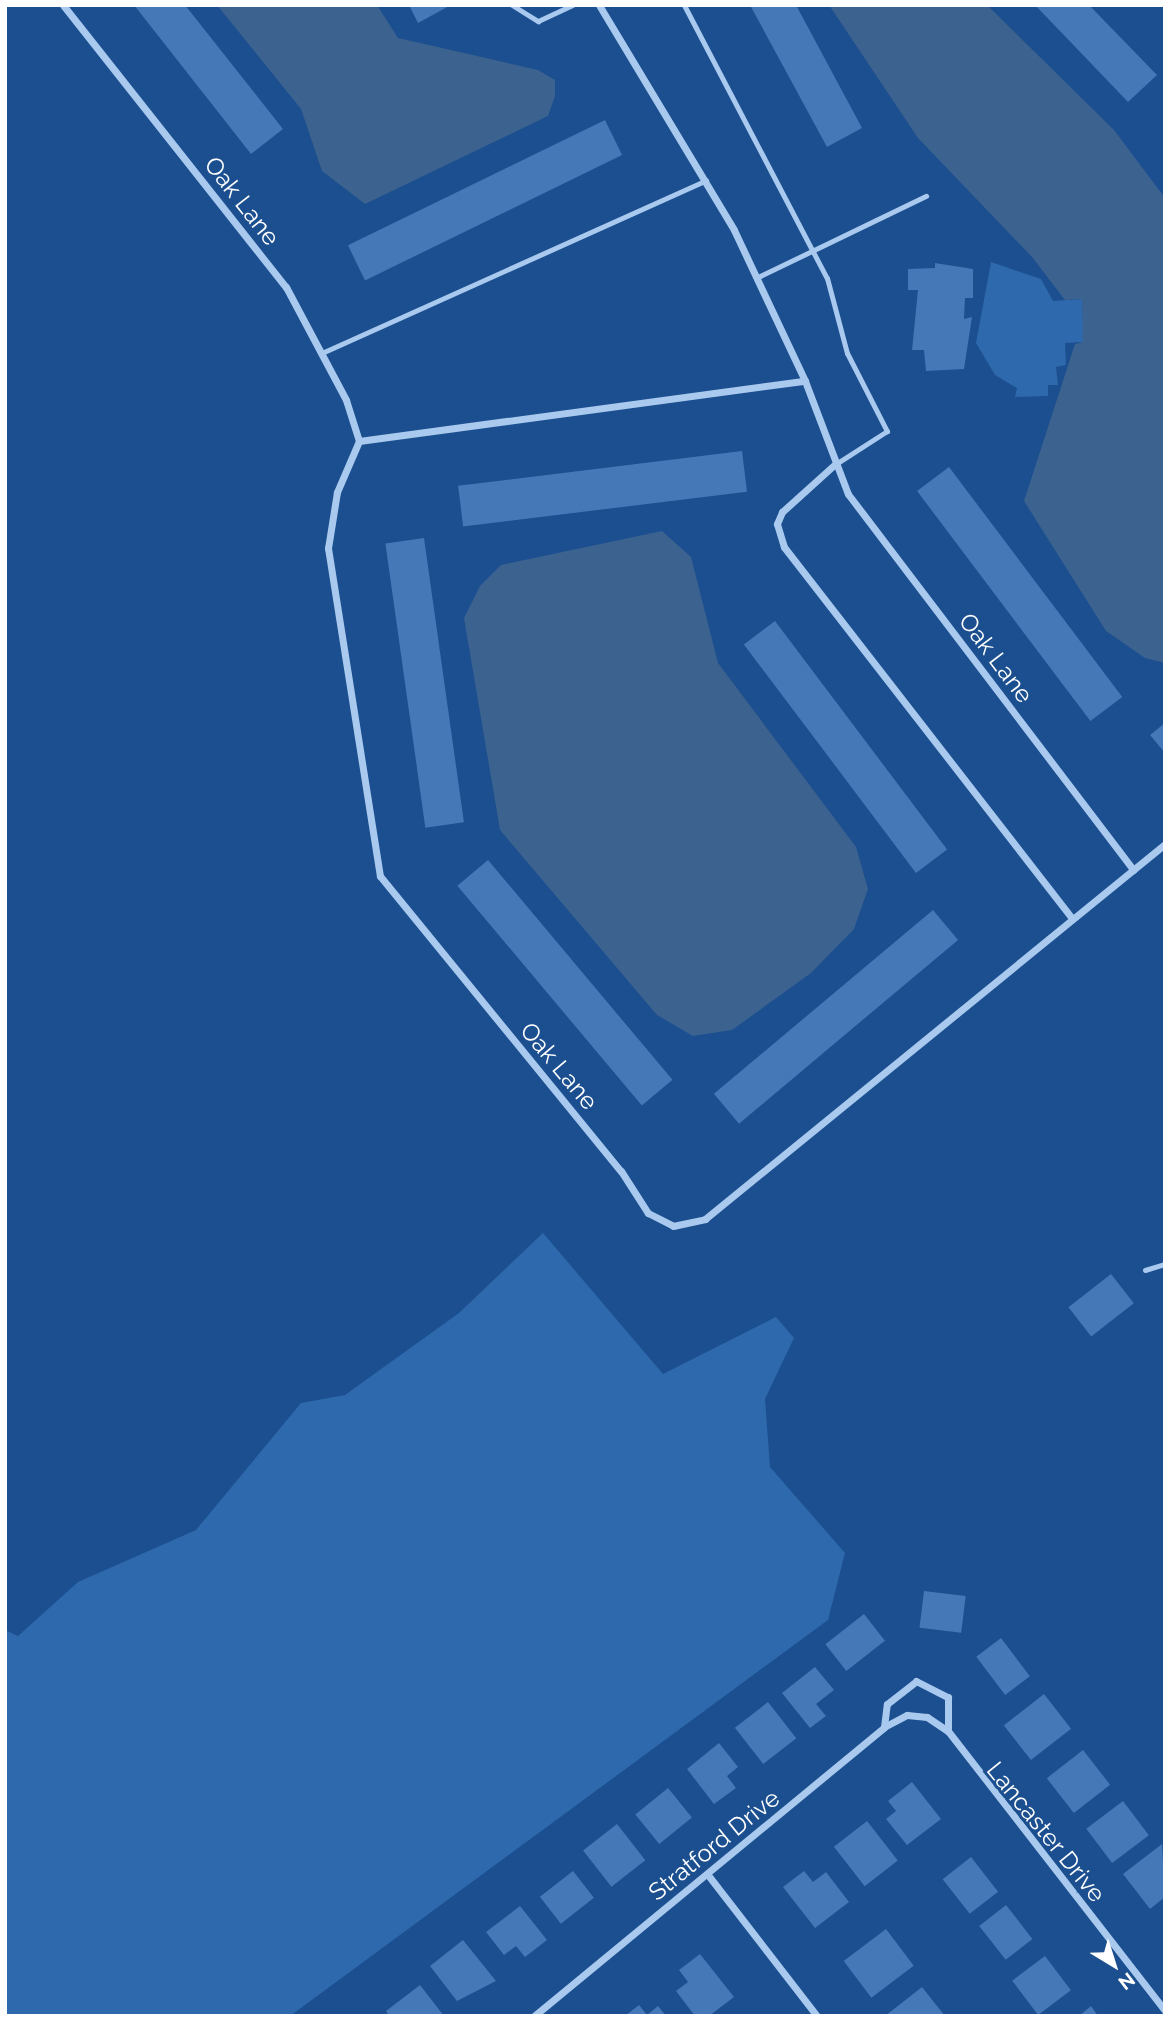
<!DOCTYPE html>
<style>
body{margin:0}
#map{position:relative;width:1170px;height:2021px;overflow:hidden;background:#1b4f8f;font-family:Raleway,sans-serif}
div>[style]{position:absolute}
.green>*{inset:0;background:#2e69ad}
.water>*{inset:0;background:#3c6290}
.building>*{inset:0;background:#4478b7;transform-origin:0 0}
.lane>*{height:5px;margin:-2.5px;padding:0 2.5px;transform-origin:2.5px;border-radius:2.5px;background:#a9c9ee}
.street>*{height:7px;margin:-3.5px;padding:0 3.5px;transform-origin:3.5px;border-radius:3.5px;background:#a9c9ee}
span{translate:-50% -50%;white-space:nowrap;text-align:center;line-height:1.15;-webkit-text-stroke:6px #1b4f8f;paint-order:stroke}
.street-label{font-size:24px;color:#fff}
.frame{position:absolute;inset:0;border:7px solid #fff;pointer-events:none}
.north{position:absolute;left:1079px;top:1930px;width:70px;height:70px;-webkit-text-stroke:5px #1b4f8f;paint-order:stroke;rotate:142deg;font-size:19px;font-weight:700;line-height:28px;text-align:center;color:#fff}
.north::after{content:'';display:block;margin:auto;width:24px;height:32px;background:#fff;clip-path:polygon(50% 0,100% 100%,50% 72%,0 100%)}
</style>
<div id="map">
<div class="green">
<div style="clip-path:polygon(991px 262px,1041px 279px,1053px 301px,1082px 299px,1084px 342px,1065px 343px,1066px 365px,1056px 367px,1058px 385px,1048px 385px,1048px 396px,1015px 397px,1017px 388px,995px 375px,976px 343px)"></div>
<div style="clip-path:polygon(543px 1233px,663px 1374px,776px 1317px,794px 1338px,765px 1399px,770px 1467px,845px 1553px,828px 1620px,290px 2016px,5px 2016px,5px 1630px,18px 1636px,78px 1582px,196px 1530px,301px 1403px,345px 1395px,459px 1313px)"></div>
</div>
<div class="water">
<div style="clip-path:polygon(217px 5px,377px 5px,398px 38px,538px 70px,555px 80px,555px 96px,548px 116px,365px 204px,322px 171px,301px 109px)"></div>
<div style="clip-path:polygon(829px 5px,987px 5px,1114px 130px,1165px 198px,1165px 663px,1145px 658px,1106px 631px,1024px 501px,1075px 344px,1083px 342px,1082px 299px,1065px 300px,1032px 257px,918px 138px)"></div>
<div style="clip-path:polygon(662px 531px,691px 557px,718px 663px,856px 847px,868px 889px,854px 929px,811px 973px,732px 1030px,693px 1036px,657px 1015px,500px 830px,464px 618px,480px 586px,501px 565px)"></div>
</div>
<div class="building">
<div style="clip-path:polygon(134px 5px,185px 5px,283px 129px,251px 154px)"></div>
<div style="clip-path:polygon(409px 5px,451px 5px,418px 23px)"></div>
<div style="clip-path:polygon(750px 5px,796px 5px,862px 128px,827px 147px)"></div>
<div style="clip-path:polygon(1035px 5px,1089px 5px,1157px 75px,1128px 102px)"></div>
<div style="left:605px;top:120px;width:39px;height:286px;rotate:64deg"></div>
<div style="clip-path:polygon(935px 263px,973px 269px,973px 298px,965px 298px,964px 319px,972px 317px,964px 369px,926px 371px,924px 350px,912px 350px,918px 290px,908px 290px,908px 269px,935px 268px)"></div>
<div style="left:742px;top:451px;width:41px;height:286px;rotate:83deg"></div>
<div style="left:949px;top:467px;width:288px;height:40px;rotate:53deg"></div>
<div style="left:424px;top:538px;width:287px;height:39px;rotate:82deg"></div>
<div style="left:775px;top:621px;width:286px;height:39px;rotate:53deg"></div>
<div style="clip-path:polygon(1165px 723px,1165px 753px,1150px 735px)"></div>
<div style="left:488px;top:860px;width:287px;height:40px;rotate:50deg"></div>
<div style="left:933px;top:910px;width:39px;height:286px;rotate:50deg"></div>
<div style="left:1111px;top:1274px;width:37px;height:54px;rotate:52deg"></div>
<div style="left:924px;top:1591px;width:42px;height:37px;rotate:7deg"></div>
<div style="left:864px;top:1614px;width:34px;height:49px;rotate:52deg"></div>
<div style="left:1001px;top:1638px;width:48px;height:31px;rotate:53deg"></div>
<div style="clip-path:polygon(815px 1667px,834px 1690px,816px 1704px,826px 1716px,810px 1728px,782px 1693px)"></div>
<div style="left:1044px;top:1694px;width:44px;height:51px;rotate:52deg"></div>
<div style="left:768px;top:1702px;width:46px;height:42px;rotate:52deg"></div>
<div style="clip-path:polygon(719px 1743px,738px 1767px,727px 1776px,736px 1788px,714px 1804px,687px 1769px)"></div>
<div style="left:1083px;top:1750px;width:44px;height:46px;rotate:52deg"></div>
<div style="clip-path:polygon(912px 1782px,941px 1819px,907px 1845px,886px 1819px,896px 1811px,888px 1801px)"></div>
<div style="left:668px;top:1788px;width:38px;height:42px;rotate:51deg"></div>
<div style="left:1123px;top:1801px;width:43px;height:46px;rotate:53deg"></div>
<div style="left:867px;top:1821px;width:50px;height:42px;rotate:52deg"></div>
<div style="left:617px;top:1824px;width:46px;height:43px;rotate:52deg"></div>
<div style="clip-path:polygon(1162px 1844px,1165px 1897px,1150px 1909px,1123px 1874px)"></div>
<div style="left:971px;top:1857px;width:44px;height:36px;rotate:52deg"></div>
<div style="left:573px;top:1871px;width:34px;height:42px;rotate:52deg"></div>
<div style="clip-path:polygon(804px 1871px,813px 1882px,826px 1872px,849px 1902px,815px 1928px,783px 1887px)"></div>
<div style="left:1006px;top:1905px;width:43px;height:34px;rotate:52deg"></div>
<div style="clip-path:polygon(520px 1906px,547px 1940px,525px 1957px,516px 1946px,504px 1955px,486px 1932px)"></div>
<div style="left:886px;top:1929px;width:46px;height:53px;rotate:53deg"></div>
<div style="clip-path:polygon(463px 1940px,496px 1981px,457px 2001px,430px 1966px)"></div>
<div style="clip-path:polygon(700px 1954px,734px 1997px,709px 2016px,695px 2016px,676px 1991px,688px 1982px,679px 1970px)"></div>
<div style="left:1045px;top:1956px;width:43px;height:41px;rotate:53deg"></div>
<div style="clip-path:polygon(420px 1985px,444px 2016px,389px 2016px,386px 2011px)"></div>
<div style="clip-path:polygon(922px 1987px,945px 2016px,885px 2016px)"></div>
<div style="clip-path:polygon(639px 2005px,647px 2015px,658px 2006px,666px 2016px,625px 2016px)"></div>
<div style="clip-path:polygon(1091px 2006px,1098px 2016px,1079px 2016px)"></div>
</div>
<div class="lane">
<div style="left:512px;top:5px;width:31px;rotate:32deg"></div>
<div style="left:538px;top:21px;width:38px;rotate:-25deg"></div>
<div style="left:684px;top:5px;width:308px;rotate:62.4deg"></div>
<div style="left:827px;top:278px;width:78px;rotate:75.1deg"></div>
<div style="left:847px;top:353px;width:88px;rotate:62.9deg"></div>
<div style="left:887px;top:431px;width:63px;rotate:147.3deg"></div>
<div style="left:756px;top:278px;width:189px;rotate:-25.8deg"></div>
<div style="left:324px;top:352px;width:419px;rotate:-24.2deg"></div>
<div style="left:1145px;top:1270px;width:21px;rotate:-17deg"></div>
</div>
<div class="street">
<div style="left:63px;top:5px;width:360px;rotate:51.7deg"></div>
<div style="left:286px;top:287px;width:128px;rotate:62deg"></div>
<div style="left:346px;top:400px;width:43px;rotate:72.4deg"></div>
<div style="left:359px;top:441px;width:56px;rotate:113.3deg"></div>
<div style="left:337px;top:492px;width:57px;rotate:99.1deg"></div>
<div style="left:328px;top:548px;width:332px;rotate:81deg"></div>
<div style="left:380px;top:876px;width:381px;rotate:50.8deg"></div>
<div style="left:621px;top:1171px;width:50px;rotate:57.3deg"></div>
<div style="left:648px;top:1213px;width:28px;rotate:27deg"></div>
<div style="left:673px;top:1226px;width:33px;rotate:-12deg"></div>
<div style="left:705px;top:1219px;width:593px;rotate:-39.19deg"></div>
<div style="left:599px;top:5px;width:262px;rotate:59deg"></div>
<div style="left:734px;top:230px;width:167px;rotate:64.8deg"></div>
<div style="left:805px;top:381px;width:121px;rotate:69.2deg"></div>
<div style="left:848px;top:494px;width:472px;rotate:52.8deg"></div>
<div style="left:359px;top:441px;width:450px;rotate:-7.7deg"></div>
<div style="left:834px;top:465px;width:70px;rotate:137.9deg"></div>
<div style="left:782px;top:512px;width:13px;rotate:113deg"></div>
<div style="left:777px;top:524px;width:24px;rotate:73deg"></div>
<div style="left:784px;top:547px;width:470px;rotate:52.2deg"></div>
<div style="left:884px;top:1727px;width:23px;rotate:-83deg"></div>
<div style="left:887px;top:1704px;width:37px;rotate:-38deg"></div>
<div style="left:916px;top:1681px;width:36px;rotate:27deg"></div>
<div style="left:948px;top:1697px;width:34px;rotate:90deg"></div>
<div style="left:708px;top:1875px;width:178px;rotate:52.3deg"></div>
<div style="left:534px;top:2016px;width:454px;rotate:-39.5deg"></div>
<div style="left:884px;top:1727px;width:26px;rotate:-28deg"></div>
<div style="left:907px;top:1715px;width:20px;rotate:6deg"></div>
<div style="left:927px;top:1717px;width:25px;rotate:34deg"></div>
<div style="left:948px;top:1731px;width:354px;rotate:52.2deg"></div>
</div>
<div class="street-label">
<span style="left:242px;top:201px;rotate:52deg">Oak Lane</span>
<span style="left:996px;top:658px;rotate:53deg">Oak Lane</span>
<span style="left:559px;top:1066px;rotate:50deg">Oak Lane</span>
<span style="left:1046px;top:1832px;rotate:51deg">Lancaster Drive</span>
<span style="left:714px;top:1845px;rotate:-39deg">Stratford Drive</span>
</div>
<div class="frame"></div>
<div class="north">N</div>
</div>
